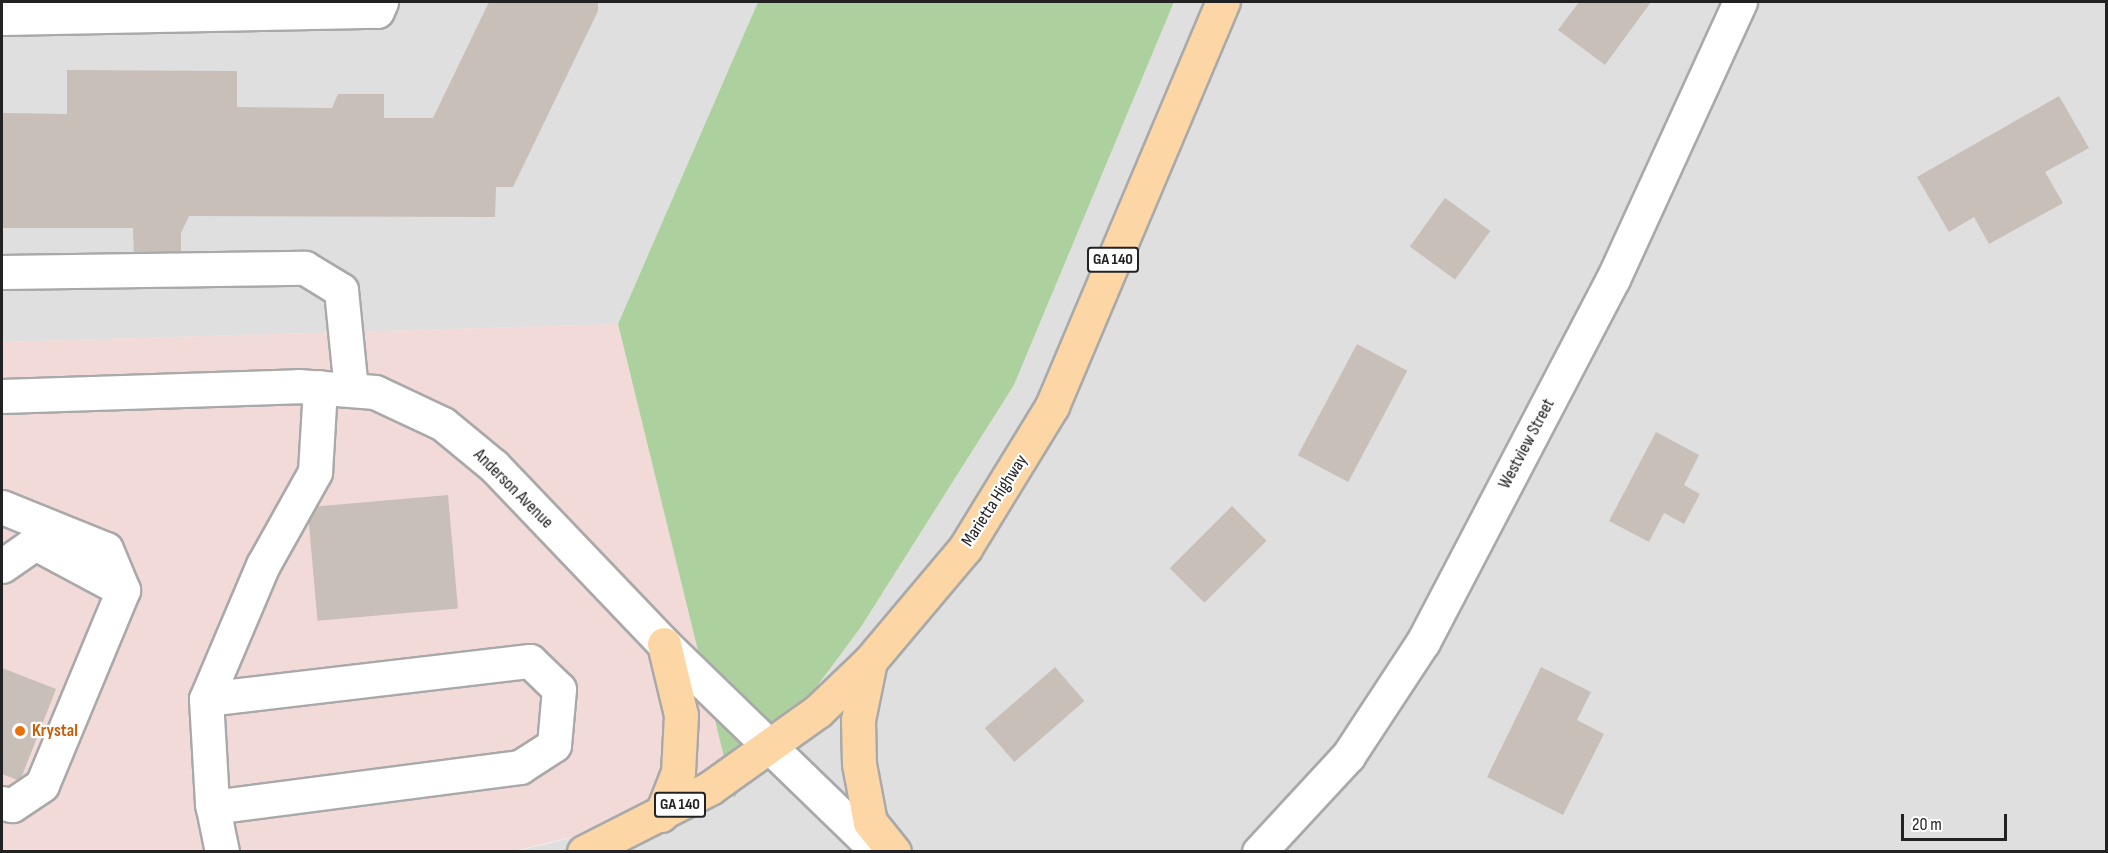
<!DOCTYPE html>
<style>
body{margin:0}
#map{position:relative;width:2108px;height:853px;overflow:hidden;background:#f2efe9;font-family:"Sofia Sans Condensed",sans-serif}
div>[style]{position:absolute}
.residential>*{inset:0;background:#e0dfdf}
.commercial>*{inset:0;background:#f2dad9}
.forest>*{inset:0;background:#add19e}
.building>*{inset:0;background:#c7bfb8;transform-origin:0 0}
.roads{filter:drop-shadow(2px 0 #a9a9a9) drop-shadow(-2px 0 #a9a9a9) drop-shadow(0 2px #a9a9a9) drop-shadow(0 -2px #a9a9a9)}
.minor>*{height:33px;margin:-16.5px;padding:0 16.5px;transform-origin:16.5px;border-radius:16.5px;background:#fff}
.major>*{height:33px;margin:-16.5px;padding:0 16.5px;transform-origin:16.5px;border-radius:16.5px;background:#fcd6a4}
.dots>*{width:16px;height:16px;translate:-50% -50%;box-sizing:border-box;border:3px solid #fff;border-radius:50%}
span{translate:-50% -50%;white-space:nowrap;text-align:center;line-height:1.15;-webkit-text-stroke:4.5px #fff;paint-order:stroke}
.shield-label span{padding:2px 4px;background:#fff;border:2px solid;border-radius:4px;-webkit-text-stroke-width:0}
.shield-label{font-size:16px;color:#222;font-weight:700}
.street-label{font-size:18px;color:#222}
.food-label{font-size:18px;color:#c56008;font-weight:700}
.left{translate:0 -50%;text-align:left}
.frame{position:absolute;inset:0;border:3px solid #222;pointer-events:none}
.scale{position:absolute;left:1901px;top:814px;width:106px;height:27px;box-sizing:border-box;border:3px solid #222;border-top:0;padding-left:8px;font-size:18px;line-height:21px;white-space:nowrap;color:#222;-webkit-text-stroke:4px #fff;paint-order:stroke}
</style>
<div id="map">
<div class="residential">
<div style="clip-path:polygon(2px 2px,758px 2px,618px 324px,2px 342px)"></div>
<div style="clip-path:polygon(1174px 2px,2106px 2px,2106px 851px,514px 852px,734px 798px,861px 627px,1014px 385px)"></div>
</div>
<div class="commercial">
<div style="clip-path:polygon(618px 324px,734px 798px,514px 851px,2px 851px,2px 342px)"></div>
</div>
<div class="forest">
<div style="clip-path:polygon(758px 2px,1174px 2px,1014px 385px,861px 627px,734px 798px,618px 324px)"></div>
</div>
<div class="building">
<div style="clip-path:polygon(489px 2px,598px 2px,598px 11px,513px 187px,496px 187px,495px 217px,189px 216px,181px 233px,181px 263px,134px 263px,133px 228px,2px 228px,2px 113px,67px 114px,67px 70px,237px 71px,237px 107px,332px 108px,338px 94px,384px 94px,384px 118px,433px 118px)"></div>
<div style="clip-path:polygon(1579px 2px,1651px 2px,1605px 65px,1558px 30px)"></div>
<div style="clip-path:polygon(2059px 96px,2089px 148px,2045px 172px,2063px 203px,1989px 244px,1974px 217px,1949px 232px,1917px 177px)"></div>
<div style="left:1445px;top:198px;width:56px;height:60px;rotate:36deg"></div>
<div style="left:1357px;top:344px;width:57px;height:126px;rotate:28deg"></div>
<div style="clip-path:polygon(1656px 432px,1699px 455px,1684px 485px,1700px 494px,1684px 524px,1664px 513px,1649px 542px,1609px 521px)"></div>
<div style="left:448px;top:495px;width:114px;height:141px;rotate:85deg"></div>
<div style="left:1232px;top:506px;width:49px;height:88px;rotate:45deg"></div>
<div style="left:1055px;top:667px;width:45px;height:93px;rotate:49deg"></div>
<div style="clip-path:polygon(1541px 667px,1591px 692px,1577px 720px,1604px 734px,1563px 815px,1487px 777px)"></div>
<div style="clip-path:polygon(2px 668px,56px 689px,20px 781px,2px 774px)"></div>
</div>
<div class="roads">
<div class="minor">
<div style="left:2px;top:18px;width:375px;rotate:-1.1deg"></div>
<div style="left:377px;top:11px;width:10px;rotate:-66deg"></div>
<div style="left:2px;top:272px;width:303px;rotate:-0.8deg"></div>
<div style="left:305px;top:268px;width:42px;rotate:31.4deg"></div>
<div style="left:341px;top:290px;width:100px;rotate:84.3deg"></div>
<div style="left:2px;top:396px;width:296px;rotate:-1.9deg"></div>
<div style="left:298px;top:386px;width:77px;rotate:4.5deg"></div>
<div style="left:375px;top:392px;width:75px;rotate:25.2deg"></div>
<div style="left:443px;top:424px;width:66px;rotate:39.5deg"></div>
<div style="left:494px;top:466px;width:246px;rotate:46.3deg"></div>
<div style="left:664px;top:644px;width:299px;rotate:44.1deg"></div>
<div style="left:2px;top:507px;width:112px;rotate:22deg"></div>
<div style="left:106px;top:549px;width:44px;rotate:67.5deg"></div>
<div style="left:123px;top:590px;width:211px;rotate:112.6deg"></div>
<div style="left:42px;top:785px;width:36px;rotate:146deg"></div>
<div style="left:12px;top:805px;width:10px;rotate:-169deg"></div>
<div style="left:2px;top:566px;width:40px;rotate:-34.9deg"></div>
<div style="left:35px;top:543px;width:100px;rotate:28.1deg"></div>
<div style="left:206px;top:699px;width:326px;rotate:-6.7deg"></div>
<div style="left:530px;top:661px;width:40px;rotate:44deg"></div>
<div style="left:559px;top:689px;width:56px;rotate:95.1deg"></div>
<div style="left:554px;top:745px;width:40px;rotate:147.1deg"></div>
<div style="left:520px;top:767px;width:310px;rotate:172.6deg"></div>
<div style="left:222px;top:852px;width:50px;rotate:-101.5deg"></div>
<div style="left:212px;top:803px;width:104px;rotate:-93.3deg"></div>
<div style="left:206px;top:699px;width:146px;rotate:-67deg"></div>
<div style="left:263px;top:565px;width:107px;rotate:-60.8deg"></div>
<div style="left:315px;top:472px;width:85px;rotate:-86.6deg"></div>
<div style="left:1259px;top:852px;width:131px;rotate:-47.2deg"></div>
<div style="left:1348px;top:756px;width:136px;rotate:-56.7deg"></div>
<div style="left:1423px;top:642px;width:410px;rotate:-62.4deg"></div>
<div style="left:1613px;top:279px;width:305px;rotate:-65.4deg"></div>
</div>
<div class="major">
<div style="left:870px;top:661px;width:60px;rotate:101.5deg"></div>
<div style="left:858px;top:720px;width:44px;rotate:88.7deg"></div>
<div style="left:859px;top:764px;width:59px;rotate:79.3deg"></div>
<div style="left:870px;top:822px;width:38px;rotate:51deg"></div>
<div style="left:661px;top:815px;width:46px;rotate:-68.4deg"></div>
<div style="left:678px;top:772px;width:57px;rotate:-87deg"></div>
<div style="left:681px;top:715px;width:73px;rotate:-103.5deg"></div>
<div style="left:584px;top:852px;width:141px;rotate:-26.9deg"></div>
<div style="left:710px;top:788px;width:133px;rotate:-35.5deg"></div>
<div style="left:818px;top:711px;width:72px;rotate:-43.9deg"></div>
<div style="left:870px;top:661px;width:148px;rotate:-49.9deg"></div>
<div style="left:965px;top:548px;width:167px;rotate:-58.5deg"></div>
<div style="left:1052px;top:406px;width:439px;rotate:-67.1deg"></div>
</div>
</div>
<div class="dots">
<div style="left:20px;top:731px;background:#e8710a"></div>
</div>
<div class="shield-label">
<span style="left:1113px;top:260px">GA 140</span>
<span style="left:680px;top:805px">GA 140</span>
</div>
<div class="street-label">
<span style="left:1527px;top:444px;rotate:-62deg">Westview Street</span>
<span style="left:513px;top:489px;rotate:45deg">Anderson Avenue</span>
<span style="left:995px;top:501px;rotate:-57deg">Marietta Highway</span>
</div>
<div class="food-label">
<span class="left" style="left:32px;top:731px">Krystal</span>
</div>
<div class="frame"></div>
<div class="scale">20 m</div>
</div>
